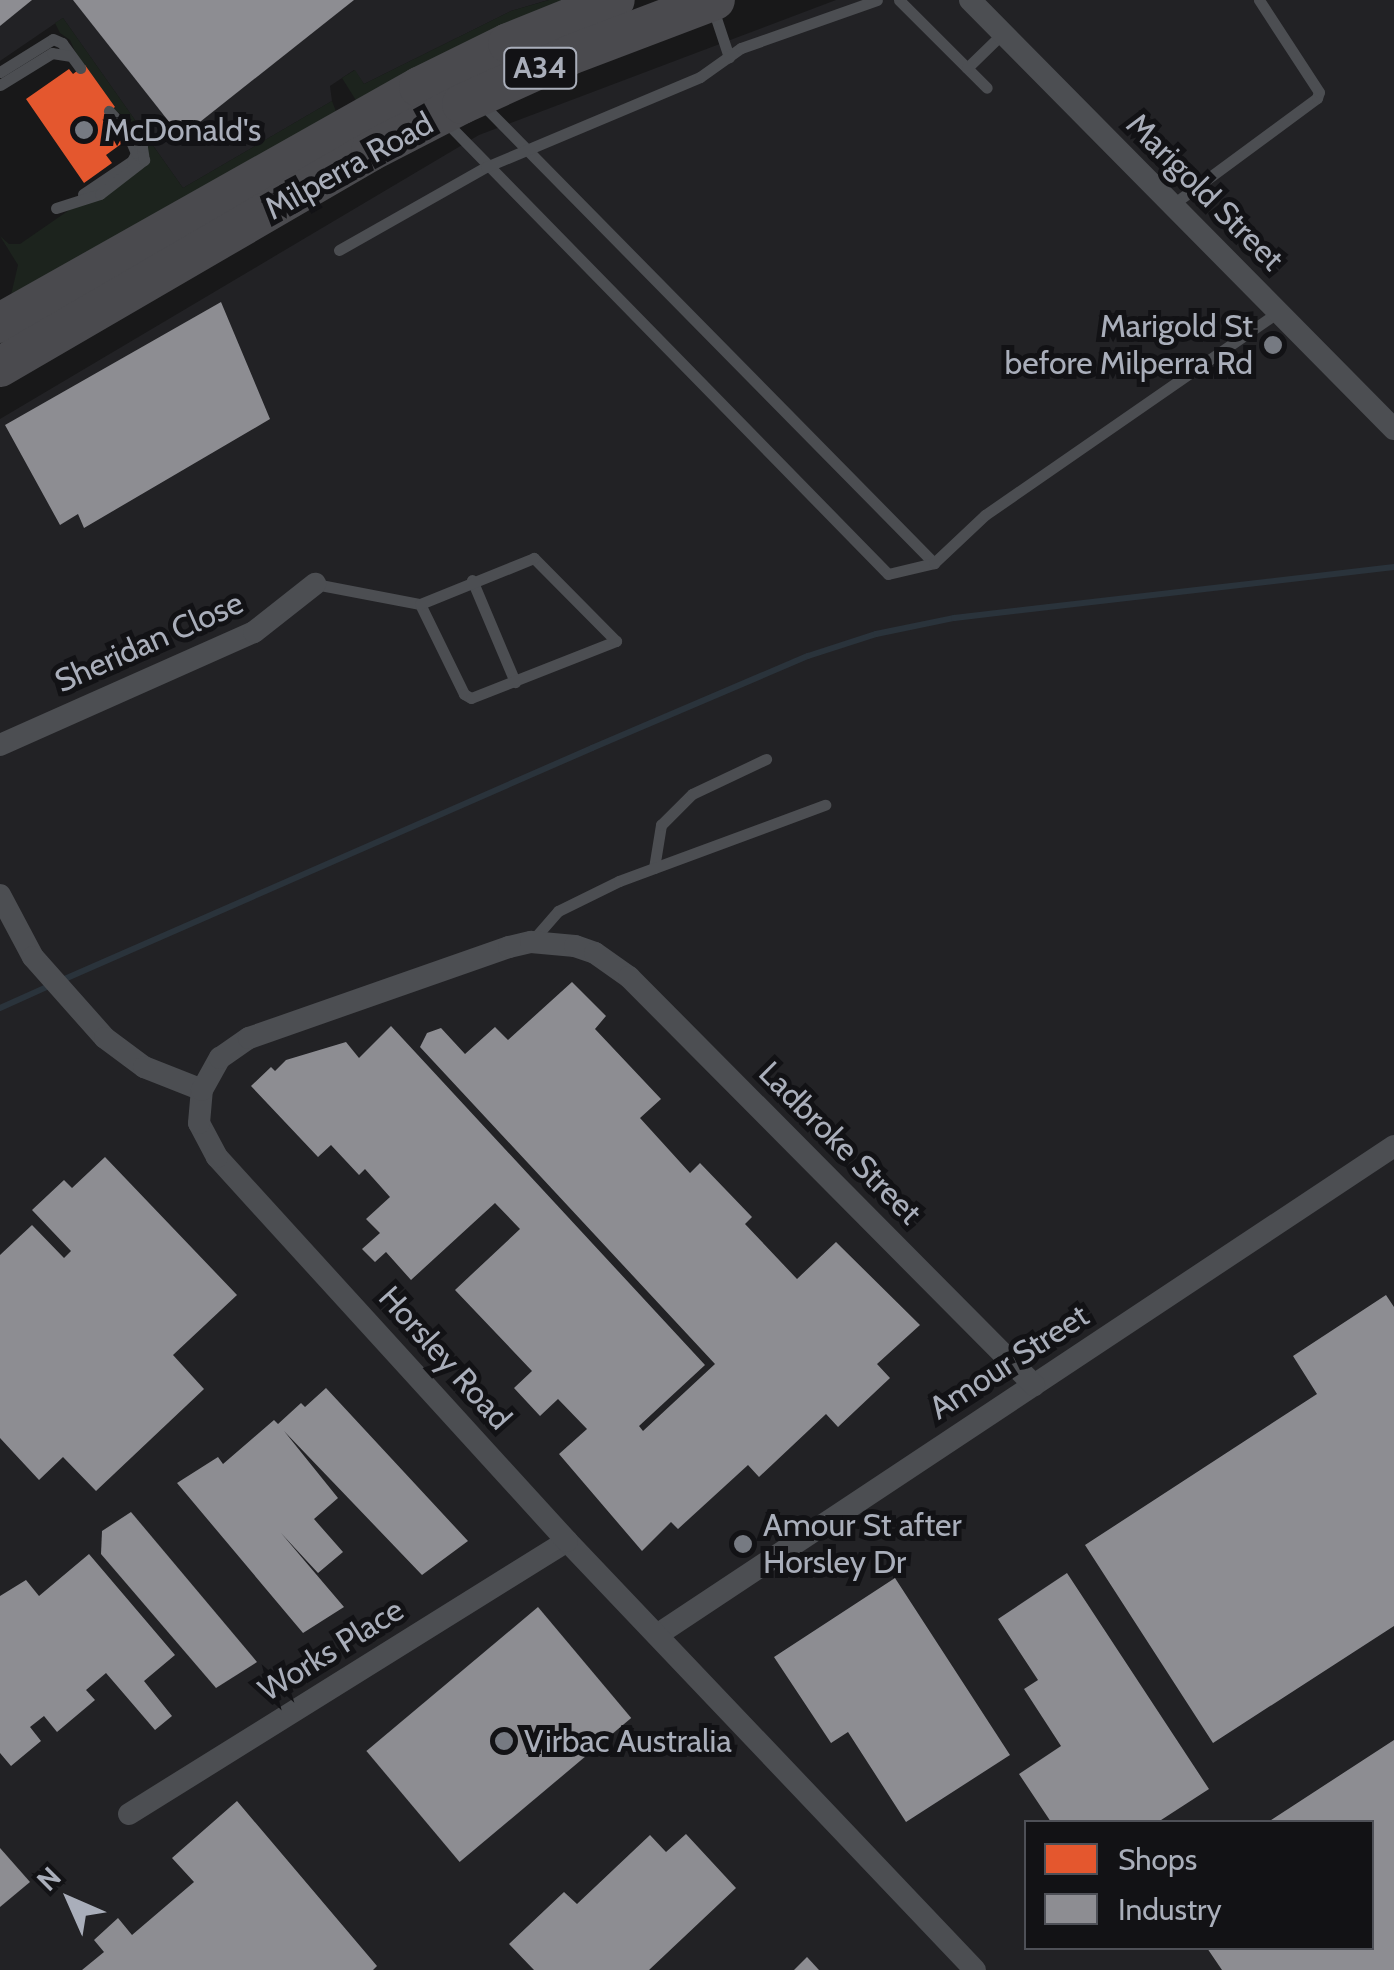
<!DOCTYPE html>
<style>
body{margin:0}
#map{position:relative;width:1394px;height:1970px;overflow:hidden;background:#181819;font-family:Cabin,sans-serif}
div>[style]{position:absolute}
.built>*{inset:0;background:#222225}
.green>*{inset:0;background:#1c231d}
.shops>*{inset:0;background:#e4572e}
.industry>*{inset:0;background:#8d8d92;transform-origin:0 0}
.stream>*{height:6px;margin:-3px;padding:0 3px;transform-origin:3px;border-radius:3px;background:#2a333b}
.lane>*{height:11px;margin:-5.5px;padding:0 5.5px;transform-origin:5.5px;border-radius:5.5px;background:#4c4e52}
.street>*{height:22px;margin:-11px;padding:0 11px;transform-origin:11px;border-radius:11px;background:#4c4e52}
.highway>*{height:40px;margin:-20px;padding:0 20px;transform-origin:20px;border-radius:20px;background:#4a4a4e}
.dots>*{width:28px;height:28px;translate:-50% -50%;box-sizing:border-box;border:5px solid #121215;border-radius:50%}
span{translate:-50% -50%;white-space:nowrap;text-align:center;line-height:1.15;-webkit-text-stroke:10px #121215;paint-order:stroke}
.shield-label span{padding:2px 8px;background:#121215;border:2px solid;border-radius:8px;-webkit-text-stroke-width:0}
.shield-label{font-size:30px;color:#a9aeba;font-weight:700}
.poi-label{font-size:32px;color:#a9aeba}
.left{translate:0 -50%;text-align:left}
.right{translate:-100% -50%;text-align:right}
.street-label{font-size:32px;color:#a9aeba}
.legend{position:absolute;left:1024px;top:1820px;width:350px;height:130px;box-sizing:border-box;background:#121215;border:2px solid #4e5057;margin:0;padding:12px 18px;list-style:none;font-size:30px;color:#a9aeba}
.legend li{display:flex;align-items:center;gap:20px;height:50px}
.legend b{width:50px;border:2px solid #4e5057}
.north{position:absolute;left:20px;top:1850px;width:100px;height:100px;-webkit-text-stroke:8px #121215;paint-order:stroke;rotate:315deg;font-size:28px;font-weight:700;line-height:40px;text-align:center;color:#a9aeba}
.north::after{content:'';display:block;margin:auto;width:35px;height:45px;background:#a9aeba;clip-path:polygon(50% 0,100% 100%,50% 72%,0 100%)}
</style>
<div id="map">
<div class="built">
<div style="clip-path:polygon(0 0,548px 0,511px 11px,364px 84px,354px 70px,330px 86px,332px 101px,183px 188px,63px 18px,0 61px)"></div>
<div style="clip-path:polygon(evenodd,836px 0,1394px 0,1394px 1970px,0 1970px,0 419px,479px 135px,836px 0,1026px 1822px,1372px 1822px,1372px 1948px,1026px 1948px,1026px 1822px)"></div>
</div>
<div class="green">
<div style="clip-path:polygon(549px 0,562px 0,357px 102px,342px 78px,355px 70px,364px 84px,511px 11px)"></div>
<div style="clip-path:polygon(63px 18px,183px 188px,332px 101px,337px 114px,11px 295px,18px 265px,0 236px,9px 244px,20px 244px,75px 206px,102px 198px,145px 167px,150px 157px,129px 119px,116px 111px,83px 69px,70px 40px,60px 33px,55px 23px)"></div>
</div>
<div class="shops">
<div style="clip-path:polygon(85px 65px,115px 107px,108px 112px,128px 139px,106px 155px,112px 163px,84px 183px,26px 99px,69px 69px,73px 74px)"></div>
</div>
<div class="industry">
<div style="clip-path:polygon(0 0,32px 0,0 26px)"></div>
<div style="clip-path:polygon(73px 0,354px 0,181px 137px)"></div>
<div style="clip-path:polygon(221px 302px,270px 419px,84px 528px,78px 514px,60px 525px,5px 425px)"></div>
<div style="clip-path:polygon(572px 982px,606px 1016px,595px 1029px,661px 1099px,640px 1118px,690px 1173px,700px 1163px,752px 1217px,745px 1224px,797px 1279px,836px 1242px,920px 1325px,877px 1364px,890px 1378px,838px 1427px,826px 1414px,759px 1477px,748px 1465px,678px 1529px,671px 1522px,642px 1551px,559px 1454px,587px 1429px,558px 1399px,540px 1416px,514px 1388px,532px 1371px,455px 1290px,520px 1229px,495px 1203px,411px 1280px,386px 1252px,375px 1262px,362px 1249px,380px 1233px,366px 1219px,390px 1197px,365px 1169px,359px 1175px,331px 1145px,318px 1157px,251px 1086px,271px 1067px,275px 1071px,286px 1060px,346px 1042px,359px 1058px,391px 1026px,705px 1365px,639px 1426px,643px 1431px,715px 1364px,420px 1047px,427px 1033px,441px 1028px,465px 1054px,495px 1027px,508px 1040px)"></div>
<div style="clip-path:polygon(105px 1157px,237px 1295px,173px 1355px,204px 1389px,96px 1491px,63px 1457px,39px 1480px,0 1438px,0 1255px,32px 1225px,64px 1258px,71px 1251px,32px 1210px,64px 1180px,72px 1188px)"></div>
<div style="clip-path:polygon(1386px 1295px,1394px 1307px,1394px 1626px,1213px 1743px,1085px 1545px,1317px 1394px,1293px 1356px)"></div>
<div style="clip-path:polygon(326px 1388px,468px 1541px,422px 1575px,284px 1431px,338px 1498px,314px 1519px,343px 1552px,318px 1573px,281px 1533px,344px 1607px,303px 1633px,177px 1483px,218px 1457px,223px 1464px,274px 1420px,278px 1424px,301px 1403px,305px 1407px)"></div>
<div style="clip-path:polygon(131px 1512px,257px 1662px,216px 1688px,101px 1554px,102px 1531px)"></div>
<div style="clip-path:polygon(89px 1554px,175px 1655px,144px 1681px,172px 1716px,155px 1730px,106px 1673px,86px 1690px,95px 1700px,57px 1732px,44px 1716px,30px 1727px,41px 1741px,11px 1766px,0 1753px,0 1596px,26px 1580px,39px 1596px)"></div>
<div style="clip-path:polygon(1067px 1573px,1209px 1789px,1158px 1822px,1051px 1822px,1019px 1774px,1061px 1746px,1024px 1689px,1038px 1680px,998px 1619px)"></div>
<div style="clip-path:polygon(895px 1578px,1010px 1755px,906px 1822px,848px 1732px,831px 1743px,774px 1657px)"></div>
<div style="left:538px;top:1607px;width:145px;height:224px;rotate:50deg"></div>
<div style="clip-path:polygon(1394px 1740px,1394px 1970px,1222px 1970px,1207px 1948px,1372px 1948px,1372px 1822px,1268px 1822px)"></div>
<div style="clip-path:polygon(237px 1801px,377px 1966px,373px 1970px,82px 1970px,104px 1952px,94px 1940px,118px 1918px,132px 1935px,194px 1882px,172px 1858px)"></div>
<div style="clip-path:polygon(686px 1834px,736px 1888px,649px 1970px,534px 1970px,509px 1944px,564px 1892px,577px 1904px,650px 1835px,666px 1852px)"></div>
<div style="clip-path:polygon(0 1848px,30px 1882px,0 1907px)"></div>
<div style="clip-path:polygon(807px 1957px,819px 1970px,794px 1970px)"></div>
</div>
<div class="stream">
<div style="left:60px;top:981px;width:581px;rotate:-23.65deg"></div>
<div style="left:592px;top:748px;width:235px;rotate:-23.1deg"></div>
<div style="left:808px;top:656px;width:71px;rotate:-17.9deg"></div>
<div style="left:876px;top:634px;width:80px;rotate:-11.6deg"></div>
<div style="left:954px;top:618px;width:443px;rotate:-6.6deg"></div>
<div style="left:0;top:1008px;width:54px;rotate:-24.2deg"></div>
</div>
<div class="lane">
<div style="left:899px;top:0;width:124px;rotate:45deg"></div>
<div style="left:713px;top:9px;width:51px;rotate:71.6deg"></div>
<div style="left:967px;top:68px;width:50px;rotate:-44.2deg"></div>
<div style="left:0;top:72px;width:62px;rotate:-31.9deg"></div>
<div style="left:53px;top:39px;width:10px;rotate:24deg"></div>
<div style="left:62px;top:43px;width:31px;rotate:54deg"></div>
<div style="left:0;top:85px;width:61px;rotate:-31.6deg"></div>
<div style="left:52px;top:53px;width:18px;rotate:9deg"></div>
<div style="left:481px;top:103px;width:646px;rotate:45.44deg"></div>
<div style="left:446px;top:122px;width:632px;rotate:45.64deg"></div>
<div style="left:888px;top:574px;width:47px;rotate:-13.4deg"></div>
<div style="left:934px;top:563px;width:70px;rotate:-43.3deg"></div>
<div style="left:985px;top:515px;width:356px;rotate:-34.7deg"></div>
<div style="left:83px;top:194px;width:59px;rotate:-34deg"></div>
<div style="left:132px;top:161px;width:9px;rotate:-63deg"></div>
<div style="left:136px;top:153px;width:13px;rotate:-113deg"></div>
<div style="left:1172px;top:205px;width:180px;rotate:-36.4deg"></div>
<div style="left:1317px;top:98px;width:6px;rotate:-72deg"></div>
<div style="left:1319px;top:92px;width:110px;rotate:-123.1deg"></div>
<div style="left:56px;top:208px;width:46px;rotate:-17.7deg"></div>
<div style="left:100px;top:194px;width:56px;rotate:-37.7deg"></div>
<div style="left:144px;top:160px;width:13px;rotate:-99deg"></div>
<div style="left:142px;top:147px;width:49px;rotate:-132.5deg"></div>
<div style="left:339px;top:250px;width:169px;rotate:-29.5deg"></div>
<div style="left:486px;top:167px;width:232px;rotate:-22.8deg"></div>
<div style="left:700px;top:77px;width:50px;rotate:-35.3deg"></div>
<div style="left:741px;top:48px;width:144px;rotate:-19.4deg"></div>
<div style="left:472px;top:580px;width:111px;rotate:67.1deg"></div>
<div style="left:315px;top:584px;width:107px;rotate:10.8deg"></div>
<div style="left:420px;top:604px;width:100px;rotate:63.9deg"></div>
<div style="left:464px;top:694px;width:8px;rotate:30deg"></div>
<div style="left:471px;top:698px;width:156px;rotate:-21.5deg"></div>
<div style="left:616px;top:641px;width:117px;rotate:-134.7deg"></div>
<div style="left:534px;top:558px;width:123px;rotate:158deg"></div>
<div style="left:654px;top:868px;width:44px;rotate:-80.8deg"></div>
<div style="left:661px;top:825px;width:44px;rotate:-45deg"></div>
<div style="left:692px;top:794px;width:82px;rotate:-25.3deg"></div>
<div style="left:531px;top:942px;width:41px;rotate:-48.9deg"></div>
<div style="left:558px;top:911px;width:68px;rotate:-26.2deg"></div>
<div style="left:619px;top:881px;width:220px;rotate:-20.3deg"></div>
</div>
<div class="street">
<div style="left:970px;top:0;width:603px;rotate:45.34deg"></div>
<div style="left:0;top:745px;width:278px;rotate:-24deg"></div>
<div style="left:254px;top:632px;width:78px;rotate:-38.2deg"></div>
<div style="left:0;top:895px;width:70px;rotate:62deg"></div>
<div style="left:33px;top:957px;width:108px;rotate:48.4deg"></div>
<div style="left:105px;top:1038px;width:49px;rotate:36.6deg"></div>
<div style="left:144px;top:1067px;width:62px;rotate:21.6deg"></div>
<div style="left:660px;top:1633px;width:881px;rotate:-33.56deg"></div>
<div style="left:129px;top:1814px;width:516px;rotate:-31.93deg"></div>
<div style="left:975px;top:1970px;width:592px;rotate:-133.56deg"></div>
<div style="left:567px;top:1541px;width:520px;rotate:-132.35deg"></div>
<div style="left:217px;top:1157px;width:38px;rotate:-118deg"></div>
<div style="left:199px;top:1123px;width:33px;rotate:-85deg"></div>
<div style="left:202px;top:1090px;width:37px;rotate:-61deg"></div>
<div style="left:220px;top:1058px;width:35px;rotate:-35deg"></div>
<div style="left:249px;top:1038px;width:275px;rotate:-19.3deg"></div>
<div style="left:509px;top:947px;width:23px;rotate:-13deg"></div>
<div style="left:531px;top:942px;width:44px;rotate:5.2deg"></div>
<div style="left:575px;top:946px;width:21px;rotate:19deg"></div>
<div style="left:595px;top:953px;width:42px;rotate:35.2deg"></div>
<div style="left:629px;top:977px;width:575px;rotate:45.21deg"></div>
</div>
<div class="highway">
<div style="left:0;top:323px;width:481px;rotate:-29.4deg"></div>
<div style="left:419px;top:87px;width:99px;rotate:-26.3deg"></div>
<div style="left:508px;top:43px;width:115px;rotate:-21.9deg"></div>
<div style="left:0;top:367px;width:429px;rotate:-30.2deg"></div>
<div style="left:371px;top:151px;width:102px;rotate:-27.3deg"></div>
<div style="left:462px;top:104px;width:119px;rotate:-24.4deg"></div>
<div style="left:570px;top:55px;width:155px;rotate:-20.8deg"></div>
</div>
<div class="dots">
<div style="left:84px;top:130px;background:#767a82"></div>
<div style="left:1273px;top:345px;background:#767a82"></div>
<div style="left:743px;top:1544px;background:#767a82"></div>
<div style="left:504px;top:1741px;background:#767a82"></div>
</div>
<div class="shield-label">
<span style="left:540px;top:68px">A34</span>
</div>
<div class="poi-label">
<span class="left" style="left:104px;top:130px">McDonald's</span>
<span class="right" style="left:1253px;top:345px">Marigold St<br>before Milperra Rd</span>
<span class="left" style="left:763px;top:1544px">Amour St after<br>Horsley Dr</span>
<span class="left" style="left:524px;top:1741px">Virbac Australia</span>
</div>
<div class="street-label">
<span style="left:349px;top:166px;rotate:-29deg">Milperra Road</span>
<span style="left:1205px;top:192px;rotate:45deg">Marigold Street</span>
<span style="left:149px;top:642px;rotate:-24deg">Sheridan Close</span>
<span style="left:840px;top:1143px;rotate:45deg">Ladbroke Street</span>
<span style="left:445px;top:1358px;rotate:48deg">Horsley Road</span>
<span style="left:1009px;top:1362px;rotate:-33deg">Amour Street</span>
<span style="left:331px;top:1650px;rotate:-32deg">Works Place</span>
</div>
<ul class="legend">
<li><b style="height:28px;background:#e4572e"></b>Shops</li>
<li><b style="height:28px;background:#8d8d92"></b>Industry</li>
</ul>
<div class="north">N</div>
</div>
